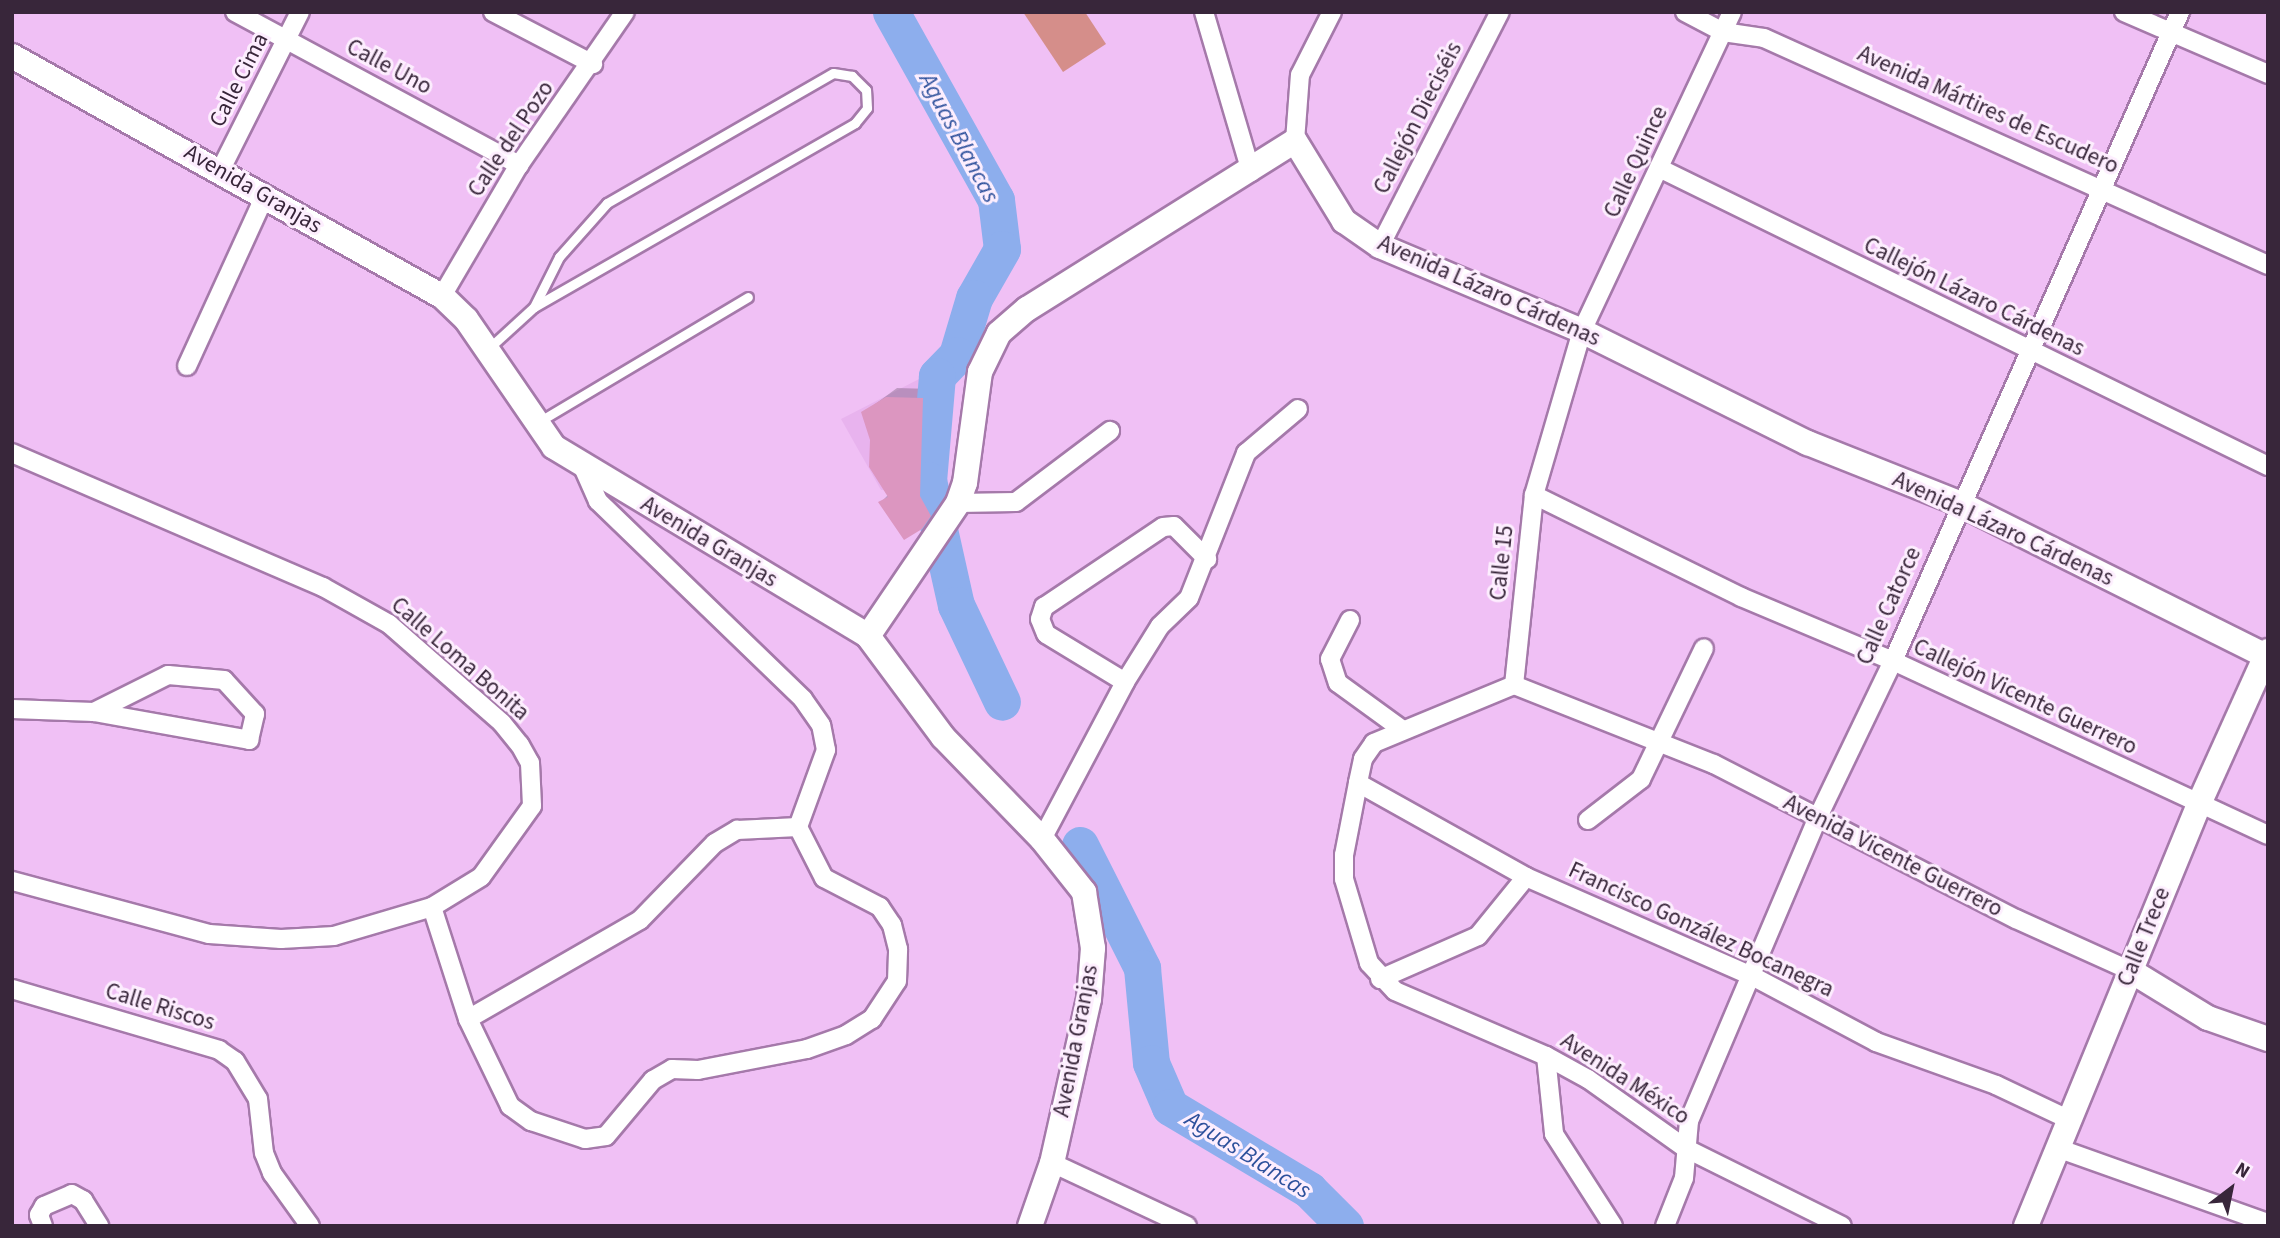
<!DOCTYPE html>
<meta charset="utf-8">
<style>
body{margin:0}
#map{position:relative;width:2280px;height:1238px;overflow:hidden;background:#f0c0f5;font-family:"Source Sans 3",sans-serif}
div>[style]{position:absolute}
.built>*{inset:0;background:#e8b3ee}
.green>*{inset:0;background:#d58e8a}
.shadow>*{inset:0;background:#0003}
.river>*{height:37px;margin:-18.5px;padding:0 18.5px;transform-origin:18.5px;border-radius:18.5px;background:#8daeed}
.building>*{inset:0;background:#dc96c0}
.roads{filter:drop-shadow(2px 0 #a579aa) drop-shadow(-2px 0 #a579aa) drop-shadow(0 2px #a579aa) drop-shadow(0 -2px #a579aa)}
.lane>*{height:9px;margin:-4.5px;padding:0 4.5px;transform-origin:4.5px;border-radius:4.5px;background:#fff}
.street>*{height:18px;margin:-9px;padding:0 9px;transform-origin:9px;border-radius:9px;background:#fff}
.secondary>*{height:24px;margin:-12px;padding:0 12px;transform-origin:12px;border-radius:12px;background:#fff}
span{translate:-50% -50%;white-space:nowrap;text-align:center;line-height:1.15;-webkit-text-stroke:6px #fdeefe;paint-order:stroke}
.street-label{font-size:23px;color:#38263a}
.water-label{font-size:24px;color:#2e519c;font-style:italic}
.frame{position:absolute;inset:0;border:14px solid #38263a;pointer-events:none}
.north{position:absolute;left:2196px;top:1154px;width:70px;height:70px;-webkit-text-stroke:5px #fdeefe;paint-order:stroke;rotate:32deg;font-size:19px;font-weight:700;line-height:28px;text-align:center;color:#38263a}
.north::after{content:'';display:block;margin:auto;width:24px;height:32px;background:#38263a;clip-path:polygon(50% 0,100% 100%,50% 72%,0 100%)}
</style>
<div id="map">
<div class="built">
<div style="clip-path:polygon(925px 376px,923px 491px,881px 490px,841px 419px)"></div>
</div>
<div class="green">
<div style="clip-path:polygon(1023px 12px,1085px 12px,1106px 44px,1063px 72px)"></div>
</div>
<div class="shadow">
<div style="clip-path:polygon(897px 388px,932px 389px,929px 486px,940px 505px,921px 528px,881px 502px,889px 494px,863px 413px)"></div>
</div>
<div class="river">
<div style="left:891px;top:12px;width:215px;rotate:60.8deg"></div>
<div style="left:996px;top:200px;width:49px;rotate:83deg"></div>
<div style="left:1002px;top:249px;width:56px;rotate:119.7deg"></div>
<div style="left:974px;top:298px;width:59px;rotate:106.6deg"></div>
<div style="left:957px;top:355px;width:29px;rotate:134deg"></div>
<div style="left:937px;top:376px;width:104px;rotate:94.9deg"></div>
<div style="left:928px;top:480px;width:128px;rotate:77.4deg"></div>
<div style="left:956px;top:605px;width:107px;rotate:64.6deg"></div>
<div style="left:1080px;top:845px;width:138px;rotate:63.2deg"></div>
<div style="left:1142px;top:968px;width:95px;rotate:84.6deg"></div>
<div style="left:1151px;top:1063px;width:48px;rotate:66.6deg"></div>
<div style="left:1170px;top:1107px;width:162px;rotate:30.8deg"></div>
<div style="left:1309px;top:1190px;width:51px;rotate:45deg"></div>
</div>
<div class="building">
<div style="clip-path:polygon(886px 397px,923px 398px,920px 496px,931px 516px,922px 529px,904px 540px,878px 502px,888px 497px,869px 467px,870px 440px,861px 412px)"></div>
</div>
<div class="roads">
<div class="lane">
<div style="left:488px;top:349px;width:62px;rotate:-42.4deg"></div>
<div style="left:534px;top:307px;width:370px;rotate:-29.8deg"></div>
<div style="left:855px;top:123px;width:19px;rotate:-51deg"></div>
<div style="left:867px;top:108px;width:18px;rotate:-93deg"></div>
<div style="left:866px;top:90px;width:20px;rotate:-135deg"></div>
<div style="left:852px;top:76px;width:19px;rotate:-171deg"></div>
<div style="left:833px;top:73px;width:261px;rotate:150.1deg"></div>
<div style="left:607px;top:203px;width:72px;rotate:131.6deg"></div>
<div style="left:559px;top:257px;width:56px;rotate:116.6deg"></div>
<div style="left:540px;top:421px;width:242px;rotate:-30.8deg"></div>
</div>
<div class="street">
<div style="left:235px;top:12px;width:323px;rotate:28.3deg"></div>
<div style="left:493px;top:12px;width:113px;rotate:27.5deg"></div>
<div style="left:1204px;top:12px;width:167px;rotate:73.6deg"></div>
<div style="left:1685px;top:12px;width:43px;rotate:27.8deg"></div>
<div style="left:1723px;top:32px;width:41px;rotate:8.3deg"></div>
<div style="left:1764px;top:38px;width:553px;rotate:24.25deg"></div>
<div style="left:1732px;top:12px;width:353px;rotate:115.2deg"></div>
<div style="left:1582px;top:331px;width:171px;rotate:106.3deg"></div>
<div style="left:1534px;top:495px;width:191px;rotate:96deg"></div>
<div style="left:1514px;top:685px;width:152px;rotate:157.5deg"></div>
<div style="left:1374px;top:743px;width:19px;rotate:125deg"></div>
<div style="left:1363px;top:759px;width:25px;rotate:102deg"></div>
<div style="left:1358px;top:783px;width:73px;rotate:101deg"></div>
<div style="left:1344px;top:855px;width:24px;rotate:90deg"></div>
<div style="left:1344px;top:879px;width:88px;rotate:73.4deg"></div>
<div style="left:1369px;top:963px;width:38px;rotate:47deg"></div>
<div style="left:1395px;top:991px;width:164px;rotate:23.3deg"></div>
<div style="left:1546px;top:1056px;width:48px;rotate:28.7deg"></div>
<div style="left:1588px;top:1079px;width:119px;rotate:35.4deg"></div>
<div style="left:1685px;top:1148px;width:175px;rotate:26.4deg"></div>
<div style="left:2124px;top:12px;width:157px;rotate:23.3deg"></div>
<div style="left:1295px;top:141px;width:66px;rotate:-85.7deg"></div>
<div style="left:1300px;top:75px;width:71px;rotate:-63.1deg"></div>
<div style="left:221px;top:169px;width:176px;rotate:-63.3deg"></div>
<div style="left:1661px;top:169px;width:676px;rotate:26.07deg"></div>
<div style="left:1380px;top:246px;width:263px;rotate:-62.9deg"></div>
<div style="left:442px;top:296px;width:152px;rotate:-59.6deg"></div>
<div style="left:519px;top:165px;width:186px;rotate:-55.3deg"></div>
<div style="left:187px;top:366px;width:185px;rotate:-65.4deg"></div>
<div style="left:12px;top:453px;width:339px;rotate:23.3deg"></div>
<div style="left:323px;top:587px;width:76px;rotate:29.3deg"></div>
<div style="left:389px;top:624px;width:150px;rotate:41.2deg"></div>
<div style="left:502px;top:723px;width:28px;rotate:51deg"></div>
<div style="left:520px;top:745px;width:21px;rotate:61deg"></div>
<div style="left:530px;top:763px;width:43px;rotate:87.3deg"></div>
<div style="left:532px;top:806px;width:87px;rotate:125.7deg"></div>
<div style="left:481px;top:877px;width:57px;rotate:148.5deg"></div>
<div style="left:432px;top:907px;width:102px;rotate:163.5deg"></div>
<div style="left:334px;top:936px;width:53px;rotate:176.8deg"></div>
<div style="left:281px;top:939px;width:72px;rotate:-176deg"></div>
<div style="left:209px;top:934px;width:204px;rotate:-164.9deg"></div>
<div style="left:1534px;top:495px;width:231px;rotate:26.2deg"></div>
<div style="left:1741px;top:597px;width:165px;rotate:22.8deg"></div>
<div style="left:1893px;top:661px;width:413px;rotate:24.9deg"></div>
<div style="left:958px;top:503px;width:58px;rotate:-1deg"></div>
<div style="left:1016px;top:502px;width:118px;rotate:-37.1deg"></div>
<div style="left:1350px;top:620px;width:44px;rotate:117.1deg"></div>
<div style="left:1330px;top:659px;width:25px;rotate:72deg"></div>
<div style="left:1338px;top:683px;width:77px;rotate:36deg"></div>
<div style="left:1125px;top:682px;width:92px;rotate:-148.7deg"></div>
<div style="left:1046px;top:634px;width:16px;rotate:-112deg"></div>
<div style="left:1040px;top:619px;width:13px;rotate:-72deg"></div>
<div style="left:1044px;top:607px;width:143px;rotate:-33.9deg"></div>
<div style="left:1163px;top:527px;width:11px;rotate:-5deg"></div>
<div style="left:1174px;top:526px;width:47px;rotate:45deg"></div>
<div style="left:1514px;top:685px;width:215px;rotate:21.6deg"></div>
<div style="left:1714px;top:764px;width:339px;rotate:27.2deg"></div>
<div style="left:2016px;top:919px;width:126px;rotate:24.3deg"></div>
<div style="left:12px;top:709px;width:82px;rotate:2.1deg"></div>
<div style="left:94px;top:712px;width:158px;rotate:10.2deg"></div>
<div style="left:249px;top:740px;width:27px;rotate:-77deg"></div>
<div style="left:255px;top:714px;width:46px;rotate:-132.4deg"></div>
<div style="left:224px;top:680px;width:56px;rotate:-174.9deg"></div>
<div style="left:168px;top:675px;width:83px;rotate:153.4deg"></div>
<div style="left:1358px;top:783px;width:193px;rotate:29.2deg"></div>
<div style="left:1526px;top:877px;width:249px;rotate:23.7deg"></div>
<div style="left:1754px;top:977px;width:138px;rotate:28deg"></div>
<div style="left:1876px;top:1042px;width:127px;rotate:19.7deg"></div>
<div style="left:1996px;top:1085px;width:82px;rotate:25.3deg"></div>
<div style="left:1588px;top:820px;width:67px;rotate:-37.7deg"></div>
<div style="left:1641px;top:779px;width:145px;rotate:-64.3deg"></div>
<div style="left:1042px;top:839px;width:178px;rotate:-62.1deg"></div>
<div style="left:1125px;top:682px;width:66px;rotate:-58deg"></div>
<div style="left:1160px;top:626px;width:40px;rotate:-44deg"></div>
<div style="left:1189px;top:598px;width:156px;rotate:-68.5deg"></div>
<div style="left:1246px;top:453px;width:68px;rotate:-40.2deg"></div>
<div style="left:432px;top:907px;width:118px;rotate:72.2deg"></div>
<div style="left:468px;top:1019px;width:97px;rotate:64.2deg"></div>
<div style="left:510px;top:1106px;width:26px;rotate:36deg"></div>
<div style="left:531px;top:1121px;width:57px;rotate:18.4deg"></div>
<div style="left:585px;top:1139px;width:21px;rotate:-8deg"></div>
<div style="left:606px;top:1136px;width:73px;rotate:-50deg"></div>
<div style="left:653px;top:1080px;width:22px;rotate:-30deg"></div>
<div style="left:672px;top:1069px;width:26px;rotate:2deg"></div>
<div style="left:698px;top:1070px;width:111px;rotate:-10.9deg"></div>
<div style="left:807px;top:1049px;width:41px;rotate:-19.7deg"></div>
<div style="left:846px;top:1035px;width:31px;rotate:-32deg"></div>
<div style="left:872px;top:1019px;width:45px;rotate:-56.7deg"></div>
<div style="left:897px;top:981px;width:32px;rotate:-88deg"></div>
<div style="left:898px;top:949px;width:25px;rotate:-104deg"></div>
<div style="left:892px;top:925px;width:22px;rotate:-124deg"></div>
<div style="left:880px;top:907px;width:63px;rotate:-152.6deg"></div>
<div style="left:824px;top:878px;width:57px;rotate:-117deg"></div>
<div style="left:798px;top:827px;width:82px;rotate:-70deg"></div>
<div style="left:826px;top:750px;width:25px;rotate:-101deg"></div>
<div style="left:821px;top:725px;width:32px;rotate:-125deg"></div>
<div style="left:803px;top:699px;width:285px;rotate:-136deg"></div>
<div style="left:598px;top:501px;width:37px;rotate:-114deg"></div>
<div style="left:1380px;top:979px;width:107px;rotate:-23.7deg"></div>
<div style="left:1478px;top:936px;width:76px;rotate:-50.9deg"></div>
<div style="left:12px;top:989px;width:216px;rotate:16.4deg"></div>
<div style="left:219px;top:1050px;width:19px;rotate:35deg"></div>
<div style="left:235px;top:1061px;width:44px;rotate:58.8deg"></div>
<div style="left:258px;top:1099px;width:54px;rotate:83.7deg"></div>
<div style="left:264px;top:1153px;width:22px;rotate:68deg"></div>
<div style="left:272px;top:1173px;width:65px;rotate:54.4deg"></div>
<div style="left:468px;top:1019px;width:198px;rotate:-29.9deg"></div>
<div style="left:640px;top:920px;width:107px;rotate:-45.8deg"></div>
<div style="left:715px;top:843px;width:26px;rotate:-31deg"></div>
<div style="left:737px;top:830px;width:61px;rotate:-2.8deg"></div>
<div style="left:1546px;top:1056px;width:78px;rotate:84.1deg"></div>
<div style="left:1554px;top:1134px;width:109px;rotate:57.3deg"></div>
<div style="left:2060px;top:1149px;width:221px;rotate:19.6deg"></div>
<div style="left:1052px;top:1163px;width:149px;rotate:25deg"></div>
<div style="left:43px;top:1226px;width:12px;rotate:-110deg"></div>
<div style="left:39px;top:1215px;width:10px;rotate:-61deg"></div>
<div style="left:44px;top:1206px;width:30px;rotate:-23deg"></div>
<div style="left:72px;top:1194px;width:13px;rotate:29deg"></div>
<div style="left:83px;top:1200px;width:31px;rotate:58deg"></div>
<div style="left:1665px;top:1226px;width:52px;rotate:-68.4deg"></div>
<div style="left:1684px;top:1178px;width:57px;rotate:-85deg"></div>
<div style="left:1689px;top:1121px;width:328px;rotate:-67deg"></div>
<div style="left:1817px;top:819px;width:175px;rotate:-64.3deg"></div>
<div style="left:1893px;top:661px;width:710px;rotate:-66.14deg"></div>
</div>
<div class="secondary">
<div style="left:12px;top:56px;width:492px;rotate:29.2deg"></div>
<div style="left:442px;top:296px;width:33px;rotate:44deg"></div>
<div style="left:466px;top:319px;width:155px;rotate:55.5deg"></div>
<div style="left:554px;top:447px;width:366px;rotate:31deg"></div>
<div style="left:868px;top:636px;width:126px;rotate:53.4deg"></div>
<div style="left:943px;top:737px;width:142px;rotate:45.9deg"></div>
<div style="left:1042px;top:839px;width:68px;rotate:51.6deg"></div>
<div style="left:1084px;top:892px;width:57px;rotate:80.9deg"></div>
<div style="left:1093px;top:948px;width:51px;rotate:94.5deg"></div>
<div style="left:1089px;top:999px;width:168px;rotate:102.7deg"></div>
<div style="left:1052px;top:1163px;width:67px;rotate:109.2deg"></div>
<div style="left:868px;top:636px;width:161px;rotate:-55.9deg"></div>
<div style="left:958px;top:503px;width:21px;rotate:-71deg"></div>
<div style="left:965px;top:483px;width:112px;rotate:-82.3deg"></div>
<div style="left:980px;top:372px;width:43px;rotate:-64deg"></div>
<div style="left:999px;top:333px;width:37px;rotate:-41deg"></div>
<div style="left:1027px;top:309px;width:316px;rotate:-32.1deg"></div>
<div style="left:1295px;top:141px;width:94px;rotate:58.5deg"></div>
<div style="left:1344px;top:221px;width:44px;rotate:34.8deg"></div>
<div style="left:1380px;top:246px;width:219px;rotate:22.8deg"></div>
<div style="left:1582px;top:331px;width:252px;rotate:26.4deg"></div>
<div style="left:1808px;top:443px;width:165px;rotate:21.7deg"></div>
<div style="left:1961px;top:504px;width:341px;rotate:26.5deg"></div>
<div style="left:2131px;top:971px;width:90px;rotate:31.4deg"></div>
<div style="left:2208px;top:1018px;width:64px;rotate:19.3deg"></div>
<div style="left:2026px;top:1226px;width:454px;rotate:-67.7deg"></div>
<div style="left:2198px;top:806px;width:170px;rotate:-65.7deg"></div>
</div>
</div>
<div class="street-label">
<span style="left:389px;top:67px;rotate:28deg">Calle Uno</span>
<span style="left:239px;top:80px;rotate:-63deg">Calle Cima</span>
<span style="left:1988px;top:110px;rotate:24deg">Avenida Mártires de Escudero</span>
<span style="left:1418px;top:118px;rotate:-63deg">Callejón Dieciséis</span>
<span style="left:511px;top:139px;rotate:-56deg">Calle del Pozo</span>
<span style="left:1636px;top:162px;rotate:-65deg">Calle Quince</span>
<span style="left:253px;top:189px;rotate:30deg">Avenida Granjas</span>
<span style="left:1489px;top:291px;rotate:24deg">Avenida Lázaro Cárdenas</span>
<span style="left:1974px;top:297px;rotate:26deg">Callejón Lázaro Cárdenas</span>
<span style="left:2003px;top:529px;rotate:25deg">Avenida Lázaro Cárdenas</span>
<span style="left:709px;top:542px;rotate:31deg">Avenida Granjas</span>
<span style="left:1502px;top:563px;rotate:-84deg">Calle 15</span>
<span style="left:1889px;top:606px;rotate:-66deg">Calle Catorce</span>
<span style="left:460px;top:659px;rotate:41deg">Calle Loma Bonita</span>
<span style="left:2025px;top:697px;rotate:25deg">Callejón Vicente Guerrero</span>
<span style="left:1893px;top:856px;rotate:27deg">Avenida Vicente Guerrero</span>
<span style="left:1701px;top:930px;rotate:25deg">Francisco González Bocanegra</span>
<span style="left:2144px;top:937px;rotate:-68deg">Calle Trece</span>
<span style="left:160px;top:1007px;rotate:17deg">Calle Riscos</span>
<span style="left:1076px;top:1041px;rotate:-79deg">Avenida Granjas</span>
<span style="left:1625px;top:1079px;rotate:33deg">Avenida México</span>
</div>
<div class="water-label">
<span style="left:959px;top:138px;rotate:62deg">Aguas Blancas</span>
<span style="left:1248px;top:1155px;rotate:32deg">Aguas Blancas</span>
</div>
<div class="frame"></div>
<div class="north">N</div>
</div>
